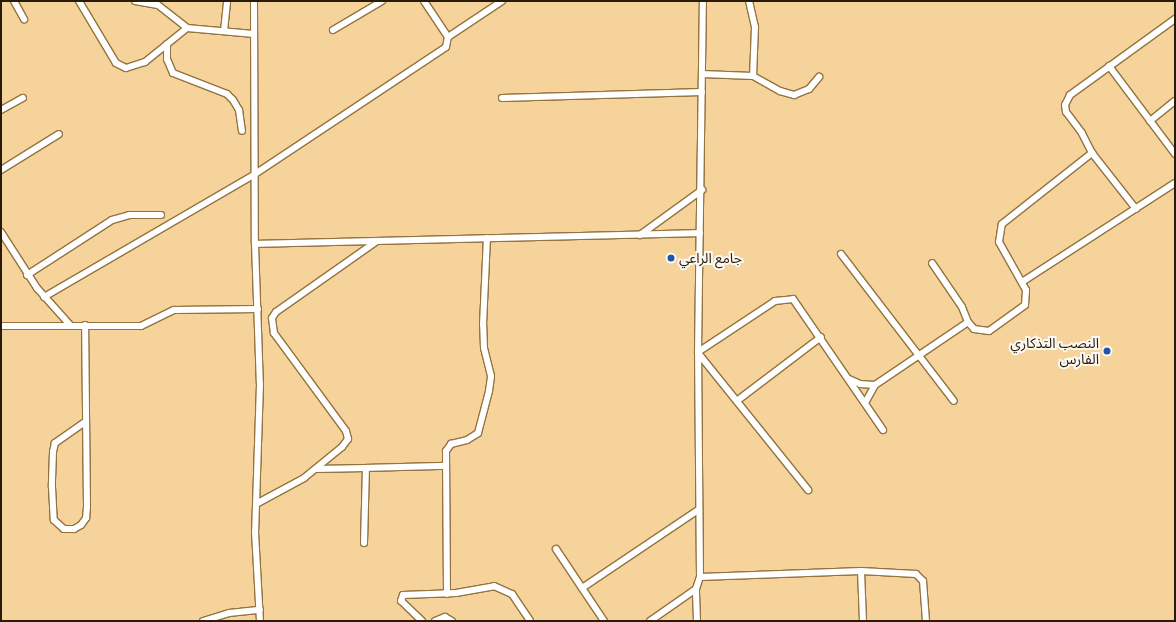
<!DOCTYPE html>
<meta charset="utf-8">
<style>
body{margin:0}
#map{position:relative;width:1176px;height:622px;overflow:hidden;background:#f7d39c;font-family:"Exo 2","Noto Sans Arabic",sans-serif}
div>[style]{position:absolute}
.roads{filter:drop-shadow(1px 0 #93733e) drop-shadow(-1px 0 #93733e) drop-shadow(0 1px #93733e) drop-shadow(0 -1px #93733e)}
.minor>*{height:6px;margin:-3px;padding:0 3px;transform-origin:3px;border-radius:3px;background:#fff}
.dots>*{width:11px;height:11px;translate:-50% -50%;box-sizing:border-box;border:2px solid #fdf9f4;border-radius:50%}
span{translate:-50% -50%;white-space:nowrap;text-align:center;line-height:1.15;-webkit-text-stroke:4px #fdf9f4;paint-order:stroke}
.poi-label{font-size:14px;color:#291c06}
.left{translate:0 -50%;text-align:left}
.right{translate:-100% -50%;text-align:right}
.frame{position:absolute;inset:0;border:2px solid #291c06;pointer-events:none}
</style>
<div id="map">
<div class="roads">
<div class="minor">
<div style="left:14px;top:1px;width:21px;rotate:61deg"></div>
<div style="left:79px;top:1px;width:72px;rotate:59.2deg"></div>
<div style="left:116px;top:63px;width:11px;rotate:27deg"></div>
<div style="left:126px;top:68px;width:20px;rotate:-18deg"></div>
<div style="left:145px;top:62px;width:54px;rotate:-39deg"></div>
<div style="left:135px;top:1px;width:23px;rotate:10deg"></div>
<div style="left:158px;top:5px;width:37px;rotate:38deg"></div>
<div style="left:187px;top:28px;width:67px;rotate:5.1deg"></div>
<div style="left:254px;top:1px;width:243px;rotate:89.8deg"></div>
<div style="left:255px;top:244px;width:140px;rotate:88deg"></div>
<div style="left:260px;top:384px;width:148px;rotate:91.9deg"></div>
<div style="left:255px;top:532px;width:89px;rotate:86.8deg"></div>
<div style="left:749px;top:1px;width:27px;rotate:77deg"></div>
<div style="left:755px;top:27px;width:49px;rotate:92.3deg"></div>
<div style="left:333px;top:30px;width:57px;rotate:-30.6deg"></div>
<div style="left:224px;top:31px;width:30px;rotate:-84deg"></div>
<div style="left:448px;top:37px;width:65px;rotate:-33.7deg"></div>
<div style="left:167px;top:44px;width:15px;rotate:90deg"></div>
<div style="left:167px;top:59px;width:15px;rotate:67deg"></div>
<div style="left:173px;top:73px;width:58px;rotate:21.3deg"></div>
<div style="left:227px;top:94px;width:8px;rotate:45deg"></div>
<div style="left:233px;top:100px;width:12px;rotate:59deg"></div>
<div style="left:239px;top:110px;width:21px;rotate:82deg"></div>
<div style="left:1109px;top:66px;width:110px;rotate:53.1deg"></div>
<div style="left:702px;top:74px;width:51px;rotate:2.2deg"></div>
<div style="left:753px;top:76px;width:31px;rotate:29deg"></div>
<div style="left:780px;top:91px;width:15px;rotate:16deg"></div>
<div style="left:794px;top:95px;width:16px;rotate:-22deg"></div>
<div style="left:809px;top:89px;width:16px;rotate:-50deg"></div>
<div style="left:502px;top:98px;width:200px;rotate:-1.7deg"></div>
<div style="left:1px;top:110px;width:25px;rotate:-29deg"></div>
<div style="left:1150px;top:121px;width:32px;rotate:-39deg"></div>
<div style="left:1px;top:170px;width:68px;rotate:-31.8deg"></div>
<div style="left:1136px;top:209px;width:71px;rotate:-128.2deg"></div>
<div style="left:1092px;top:153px;width:22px;rotate:-117deg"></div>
<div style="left:1082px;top:133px;width:26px;rotate:-127deg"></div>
<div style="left:1066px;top:112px;width:7px;rotate:-98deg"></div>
<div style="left:1065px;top:105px;width:11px;rotate:-63deg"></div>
<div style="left:1070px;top:95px;width:130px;rotate:-35.9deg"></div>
<div style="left:1px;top:232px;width:67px;rotate:57.3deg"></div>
<div style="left:37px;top:288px;width:50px;rotate:48.3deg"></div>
<div style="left:640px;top:235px;width:77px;rotate:-36deg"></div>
<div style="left:255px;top:244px;width:445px;rotate:-1.4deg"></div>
<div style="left:841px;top:254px;width:185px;rotate:52.5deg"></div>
<div style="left:27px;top:275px;width:101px;rotate:-32.9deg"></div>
<div style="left:112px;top:220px;width:18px;rotate:-16deg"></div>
<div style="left:129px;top:215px;width:32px"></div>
<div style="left:1022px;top:282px;width:182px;rotate:-32.9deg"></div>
<div style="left:44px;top:297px;width:244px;rotate:-30.2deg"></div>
<div style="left:255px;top:174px;width:229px;rotate:-33.6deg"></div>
<div style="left:446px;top:47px;width:10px;rotate:-79deg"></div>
<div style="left:448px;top:37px;width:43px;rotate:-123.7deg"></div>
<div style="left:968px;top:322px;width:9px;rotate:49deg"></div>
<div style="left:974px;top:329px;width:15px;rotate:8deg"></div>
<div style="left:989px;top:331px;width:44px;rotate:-35.8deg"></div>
<div style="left:1025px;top:305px;width:15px;rotate:-86deg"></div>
<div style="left:1026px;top:290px;width:55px;rotate:-119.4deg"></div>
<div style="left:999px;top:242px;width:18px;rotate:-81deg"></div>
<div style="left:1002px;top:224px;width:115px;rotate:-38.3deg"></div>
<div style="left:1px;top:326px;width:140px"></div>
<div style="left:141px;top:326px;width:37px;rotate:-26deg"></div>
<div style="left:174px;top:310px;width:84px;rotate:-0.7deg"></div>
<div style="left:698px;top:352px;width:92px;rotate:-33.5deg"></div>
<div style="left:775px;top:301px;width:18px;rotate:-6deg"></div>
<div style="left:793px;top:299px;width:159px;rotate:55.5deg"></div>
<div style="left:698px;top:353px;width:176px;rotate:51.2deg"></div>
<div style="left:849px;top:379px;width:12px;rotate:24deg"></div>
<div style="left:860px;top:384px;width:15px;rotate:4deg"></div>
<div style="left:738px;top:400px;width:104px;rotate:-37.2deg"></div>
<div style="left:865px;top:403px;width:21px;rotate:-61deg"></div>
<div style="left:875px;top:385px;width:112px;rotate:-34.1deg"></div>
<div style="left:968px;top:322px;width:16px;rotate:-112deg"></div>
<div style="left:962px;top:307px;width:53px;rotate:-124.3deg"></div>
<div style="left:85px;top:422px;width:37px;rotate:145deg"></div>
<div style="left:55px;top:443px;width:9px;rotate:103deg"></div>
<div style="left:53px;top:452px;width:35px;rotate:92deg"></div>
<div style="left:52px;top:487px;width:33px;rotate:87deg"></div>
<div style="left:54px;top:520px;width:13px;rotate:42deg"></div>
<div style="left:64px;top:529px;width:10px"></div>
<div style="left:74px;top:529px;width:8px;rotate:-30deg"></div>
<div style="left:81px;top:525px;width:9px;rotate:-54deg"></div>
<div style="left:86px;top:518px;width:11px;rotate:-85deg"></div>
<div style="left:87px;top:507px;width:182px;rotate:-90.6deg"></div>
<div style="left:316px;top:469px;width:50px;rotate:-1.1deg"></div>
<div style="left:256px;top:504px;width:55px;rotate:-28.4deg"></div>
<div style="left:304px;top:478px;width:49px;rotate:-39.2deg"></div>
<div style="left:342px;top:447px;width:10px;rotate:-53deg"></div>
<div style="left:348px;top:439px;width:8px;rotate:-104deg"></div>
<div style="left:346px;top:431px;width:122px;rotate:-126.3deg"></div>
<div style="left:274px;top:333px;width:15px;rotate:-98deg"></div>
<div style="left:272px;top:318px;width:7px;rotate:-56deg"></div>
<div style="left:276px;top:312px;width:123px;rotate:-35.1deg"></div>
<div style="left:364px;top:543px;width:75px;rotate:-88.5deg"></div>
<div style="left:366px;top:468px;width:79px;rotate:-1.5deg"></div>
<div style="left:556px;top:549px;width:87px;rotate:56.3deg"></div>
<div style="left:861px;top:571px;width:50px;rotate:87.7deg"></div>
<div style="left:700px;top:577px;width:161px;rotate:-2.1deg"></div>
<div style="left:861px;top:571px;width:55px;rotate:3.1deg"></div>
<div style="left:916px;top:574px;width:10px;rotate:45deg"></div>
<div style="left:923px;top:581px;width:40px;rotate:85.7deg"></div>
<div style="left:582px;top:588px;width:140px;rotate:-33.9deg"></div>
<div style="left:447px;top:594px;width:143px;rotate:-90.4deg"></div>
<div style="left:446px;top:451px;width:9px;rotate:-54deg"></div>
<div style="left:451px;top:444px;width:16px;rotate:-14deg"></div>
<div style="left:467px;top:440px;width:13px;rotate:-32deg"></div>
<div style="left:478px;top:433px;width:43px;rotate:-75.3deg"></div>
<div style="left:489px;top:391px;width:15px;rotate:-82deg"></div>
<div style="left:491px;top:376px;width:29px;rotate:-104deg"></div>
<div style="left:484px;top:348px;width:23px;rotate:-92deg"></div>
<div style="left:483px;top:325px;width:87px;rotate:-87.4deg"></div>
<div style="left:203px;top:621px;width:27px;rotate:-17deg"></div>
<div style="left:229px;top:613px;width:31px;rotate:-6deg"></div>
<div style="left:422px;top:621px;width:29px;rotate:-136deg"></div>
<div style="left:401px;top:601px;width:6px;rotate:-72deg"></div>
<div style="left:403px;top:595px;width:53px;rotate:-2.2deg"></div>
<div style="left:456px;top:593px;width:39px;rotate:-10deg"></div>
<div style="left:494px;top:586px;width:20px;rotate:24deg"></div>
<div style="left:512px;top:594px;width:32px;rotate:56deg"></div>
<div style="left:435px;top:621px;width:11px;rotate:-22deg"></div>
<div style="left:445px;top:617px;width:8px;rotate:30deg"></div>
<div style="left:650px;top:621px;width:56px;rotate:-34.8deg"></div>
<div style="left:697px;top:621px;width:32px;rotate:-92deg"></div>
<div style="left:696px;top:589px;width:13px;rotate:-72deg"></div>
<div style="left:700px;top:577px;width:225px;rotate:-90.5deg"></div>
<div style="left:698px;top:352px;width:351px;rotate:-89.2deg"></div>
</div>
</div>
<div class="dots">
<div style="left:671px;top:258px;background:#1e57a9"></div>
<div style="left:1107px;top:351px;background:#1e57a9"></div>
</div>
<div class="poi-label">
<span class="left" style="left:679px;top:258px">جامع الراعي</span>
<span class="right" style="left:1099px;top:351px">النصب التذكاري<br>الفارس</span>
</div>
<div class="frame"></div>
</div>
